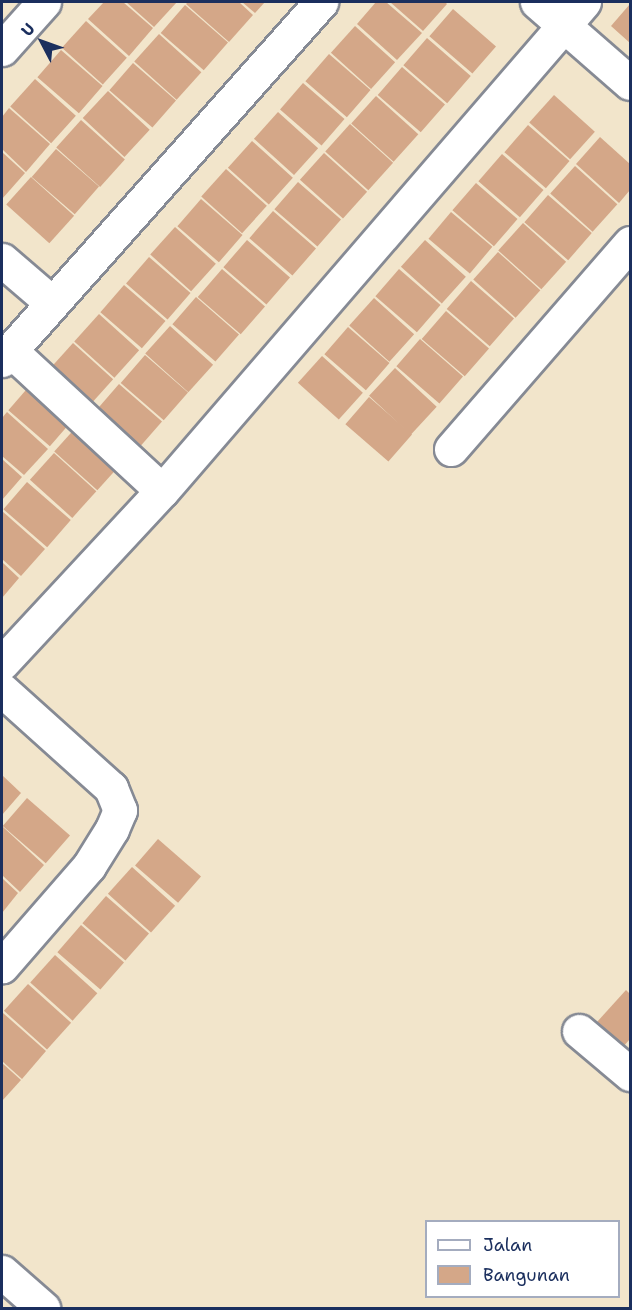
<!DOCTYPE html>
<style>
body{margin:0}
#map{position:relative;width:632px;height:1310px;overflow:hidden;background:#f2e5cb;font-family:"Shantell Sans",sans-serif}
div>[style]{position:absolute}
.building>*{inset:0;background:#d4a788;transform-origin:0 0}
.roads{filter:drop-shadow(2px 0 #868a94) drop-shadow(-2px 0 #868a94) drop-shadow(0 2px #868a94) drop-shadow(0 -2px #868a94)}
.minor>*{height:33px;margin:-16.5px;padding:0 16.5px;transform-origin:16.5px;border-radius:16.5px;background:#fff}
span{translate:-50% -50%;white-space:nowrap;text-align:center;line-height:1.15;-webkit-text-stroke:4.5px #fff;paint-order:stroke}
.frame{position:absolute;inset:0;border:3px solid #1b2f5e;pointer-events:none}
.legend{position:absolute;left:425px;top:1220px;width:195px;height:78px;box-sizing:border-box;background:#fff;border:2px solid #a4acbf;margin:0;padding:8px 10px;list-style:none;font-size:18px;color:#1b2f5e}
.legend li{display:flex;align-items:center;gap:12px;height:30px}
.legend b{width:30px;border:2px solid #a4acbf}
.north{position:absolute;left:12px;top:12px;width:60px;height:60px;-webkit-text-stroke:4px #fff;paint-order:stroke;rotate:311deg;font-size:16px;font-weight:700;line-height:24px;text-align:center;color:#1b2f5e}
.north::after{content:'';display:block;margin:auto;width:21px;height:27px;background:#1b2f5e;clip-path:polygon(50% 0,100% 100%,50% 72%,0 100%)}
</style>
<div id="map">
<div class="building">
<div style="clip-path:polygon(104px 2px,123px 2px,153px 28px,129px 56px,88px 19px)"></div>
<div style="clip-path:polygon(126px 2px,177px 2px,154px 27px)"></div>
<div style="clip-path:polygon(188px 2px,239px 2px,253px 15px,229px 42px,186px 4px)"></div>
<div style="clip-path:polygon(242px 2px,265px 2px,255px 13px)"></div>
<div style="clip-path:polygon(376px 2px,386px 2px,422px 33px,397px 60px,357px 24px)"></div>
<div style="clip-path:polygon(390px 2px,445px 2px,447px 4px,423px 31px)"></div>
<div style="clip-path:polygon(630px 4px,630px 43px,611px 26px)"></div>
<div style="left:185px;top:5px;width:57px;height:37px;rotate:41deg"></div>
<div style="left:453px;top:9px;width:57px;height:36px;rotate:41deg"></div>
<div style="left:86px;top:21px;width:55px;height:36px;rotate:42deg"></div>
<div style="left:355px;top:26px;width:54px;height:36px;rotate:42deg"></div>
<div style="left:159px;top:34px;width:57px;height:37px;rotate:42deg"></div>
<div style="left:427px;top:38px;width:58px;height:36px;rotate:41deg"></div>
<div style="left:61px;top:50px;width:55px;height:36px;rotate:41deg"></div>
<div style="left:329px;top:54px;width:55px;height:36px;rotate:41deg"></div>
<div style="left:133px;top:63px;width:57px;height:36px;rotate:41deg"></div>
<div style="left:402px;top:67px;width:57px;height:37px;rotate:41deg"></div>
<div style="left:35px;top:79px;width:55px;height:37px;rotate:42deg"></div>
<div style="left:303px;top:83px;width:55px;height:35px;rotate:41deg"></div>
<div style="left:108px;top:91px;width:57px;height:37px;rotate:43deg"></div>
<div style="left:554px;top:95px;width:55px;height:37px;rotate:42deg"></div>
<div style="left:376px;top:96px;width:57px;height:37px;rotate:42deg"></div>
<div style="clip-path:polygon(9px 108px,50px 144px,26px 172px,2px 149px,2px 117px)"></div>
<div style="left:278px;top:112px;width:54px;height:36px;rotate:42deg"></div>
<div style="left:81px;top:120px;width:59px;height:37px;rotate:42deg"></div>
<div style="left:350px;top:124px;width:58px;height:37px;rotate:42deg"></div>
<div style="left:528px;top:125px;width:55px;height:36px;rotate:41deg"></div>
<div style="clip-path:polygon(600px 137px,630px 164px,630px 190px,619px 203px,576px 164px)"></div>
<div style="left:252px;top:141px;width:55px;height:36px;rotate:42deg"></div>
<div style="left:56px;top:149px;width:57px;height:37px;rotate:41deg"></div>
<div style="clip-path:polygon(2px 152px,25px 173px,2px 199px)"></div>
<div style="left:324px;top:153px;width:58px;height:36px;rotate:42deg"></div>
<div style="left:502px;top:154px;width:55px;height:36px;rotate:41deg"></div>
<div style="left:575px;top:166px;width:57px;height:37px;rotate:42deg"></div>
<div style="left:226px;top:169px;width:55px;height:37px;rotate:42deg"></div>
<div style="left:31px;top:177px;width:58px;height:37px;rotate:42deg"></div>
<div style="left:298px;top:182px;width:57px;height:36px;rotate:41deg"></div>
<div style="left:476px;top:183px;width:55px;height:36px;rotate:41deg"></div>
<div style="left:548px;top:195px;width:58px;height:36px;rotate:41deg"></div>
<div style="left:201px;top:199px;width:55px;height:36px;rotate:41deg"></div>
<div style="left:273px;top:211px;width:57px;height:36px;rotate:41deg"></div>
<div style="left:451px;top:212px;width:54px;height:35px;rotate:40deg"></div>
<div style="left:523px;top:223px;width:58px;height:37px;rotate:42deg"></div>
<div style="left:175px;top:227px;width:55px;height:37px;rotate:42deg"></div>
<div style="left:247px;top:240px;width:57px;height:36px;rotate:41deg"></div>
<div style="left:425px;top:240px;width:55px;height:36px;rotate:42deg"></div>
<div style="left:498px;top:252px;width:57px;height:37px;rotate:42deg"></div>
<div style="left:149px;top:257px;width:55px;height:35px;rotate:41deg"></div>
<div style="left:222px;top:269px;width:57px;height:37px;rotate:41deg"></div>
<div style="left:399px;top:269px;width:55px;height:36px;rotate:41deg"></div>
<div style="left:471px;top:281px;width:57px;height:37px;rotate:41deg"></div>
<div style="left:124px;top:285px;width:55px;height:36px;rotate:41deg"></div>
<div style="left:196px;top:297px;width:57px;height:36px;rotate:41deg"></div>
<div style="left:374px;top:298px;width:54px;height:37px;rotate:42deg"></div>
<div style="left:446px;top:311px;width:57px;height:37px;rotate:41deg"></div>
<div style="left:99px;top:314px;width:54px;height:37px;rotate:42deg"></div>
<div style="left:170px;top:326px;width:58px;height:37px;rotate:42deg"></div>
<div style="left:348px;top:327px;width:55px;height:36px;rotate:41deg"></div>
<div style="left:420px;top:339px;width:57px;height:36px;rotate:41deg"></div>
<div style="left:73px;top:343px;width:54px;height:37px;rotate:42deg"></div>
<div style="left:145px;top:355px;width:57px;height:37px;rotate:41deg"></div>
<div style="left:322px;top:356px;width:55px;height:36px;rotate:42deg"></div>
<div style="left:395px;top:368px;width:57px;height:38px;rotate:43deg"></div>
<div style="left:32px;top:383px;width:55px;height:36px;rotate:41deg"></div>
<div style="left:119px;top:384px;width:57px;height:36px;rotate:41deg"></div>
<div style="left:369px;top:397px;width:57px;height:36px;rotate:41deg"></div>
<div style="clip-path:polygon(7px 412px,48px 449px,24px 475px,2px 456px,2px 418px)"></div>
<div style="left:79px;top:424px;width:58px;height:37px;rotate:42deg"></div>
<div style="left:54px;top:453px;width:57px;height:36px;rotate:42deg"></div>
<div style="clip-path:polygon(2px 459px,22px 477px,2px 500px)"></div>
<div style="left:27px;top:482px;width:58px;height:36px;rotate:41deg"></div>
<div style="clip-path:polygon(2px 511px,45px 549px,21px 576px,2px 559px)"></div>
<div style="clip-path:polygon(2px 562px,19px 578px,2px 598px)"></div>
<div style="clip-path:polygon(2px 775px,21px 793px,2px 815px)"></div>
<div style="left:27px;top:798px;width:57px;height:37px;rotate:41deg"></div>
<div style="clip-path:polygon(2px 826px,44px 865px,20px 892px,2px 875px)"></div>
<div style="left:158px;top:839px;width:57px;height:35px;rotate:41deg"></div>
<div style="left:132px;top:867px;width:58px;height:36px;rotate:42deg"></div>
<div style="clip-path:polygon(2px 878px,18px 893px,2px 913px)"></div>
<div style="left:106px;top:896px;width:57px;height:36px;rotate:41deg"></div>
<div style="left:81px;top:925px;width:57px;height:36px;rotate:41deg"></div>
<div style="left:55px;top:955px;width:57px;height:37px;rotate:42deg"></div>
<div style="left:28px;top:984px;width:58px;height:36px;rotate:42deg"></div>
<div style="clip-path:polygon(626px 990px,630px 994px,630px 1039px,614px 1057px,587px 1033px)"></div>
<div style="clip-path:polygon(3px 1013px,46px 1051px,22px 1079px,2px 1061px)"></div>
<div style="clip-path:polygon(2px 1063px,21px 1080px,2px 1101px)"></div>
</div>
<div class="roads">
<div class="minor">
<div style="left:537px;top:2px;width:123px;rotate:41.1deg"></div>
<div style="left:2px;top:49px;width:63px;rotate:-48.2deg"></div>
<div style="left:2px;top:260px;width:66px;rotate:40.7deg"></div>
<div style="left:10px;top:350px;width:207px;rotate:42.8deg"></div>
<div style="left:2px;top:360px;width:480px;rotate:-48.3deg"></div>
<div style="left:451px;top:449px;width:273px;rotate:-49deg"></div>
<div style="left:2px;top:663px;width:235px;rotate:-47.1deg"></div>
<div style="left:162px;top:491px;width:646px;rotate:-49.21deg"></div>
<div style="left:2px;top:690px;width:147px;rotate:42deg"></div>
<div style="left:111px;top:788px;width:24px;rotate:68deg"></div>
<div style="left:120px;top:810px;width:21px;rotate:113deg"></div>
<div style="left:112px;top:829px;width:44px;rotate:121.9deg"></div>
<div style="left:89px;top:866px;width:133px;rotate:131deg"></div>
<div style="left:579px;top:1031px;width:67px;rotate:40.1deg"></div>
<div style="left:2px;top:1272px;width:55px;rotate:41.3deg"></div>
</div>
</div>
<div class="frame"></div>
<ul class="legend">
<li><b style="height:8px;background:#fff"></b>Jalan</li>
<li><b style="height:16px;background:#d4a788"></b>Bangunan</li>
</ul>
<div class="north">U</div>
</div>
